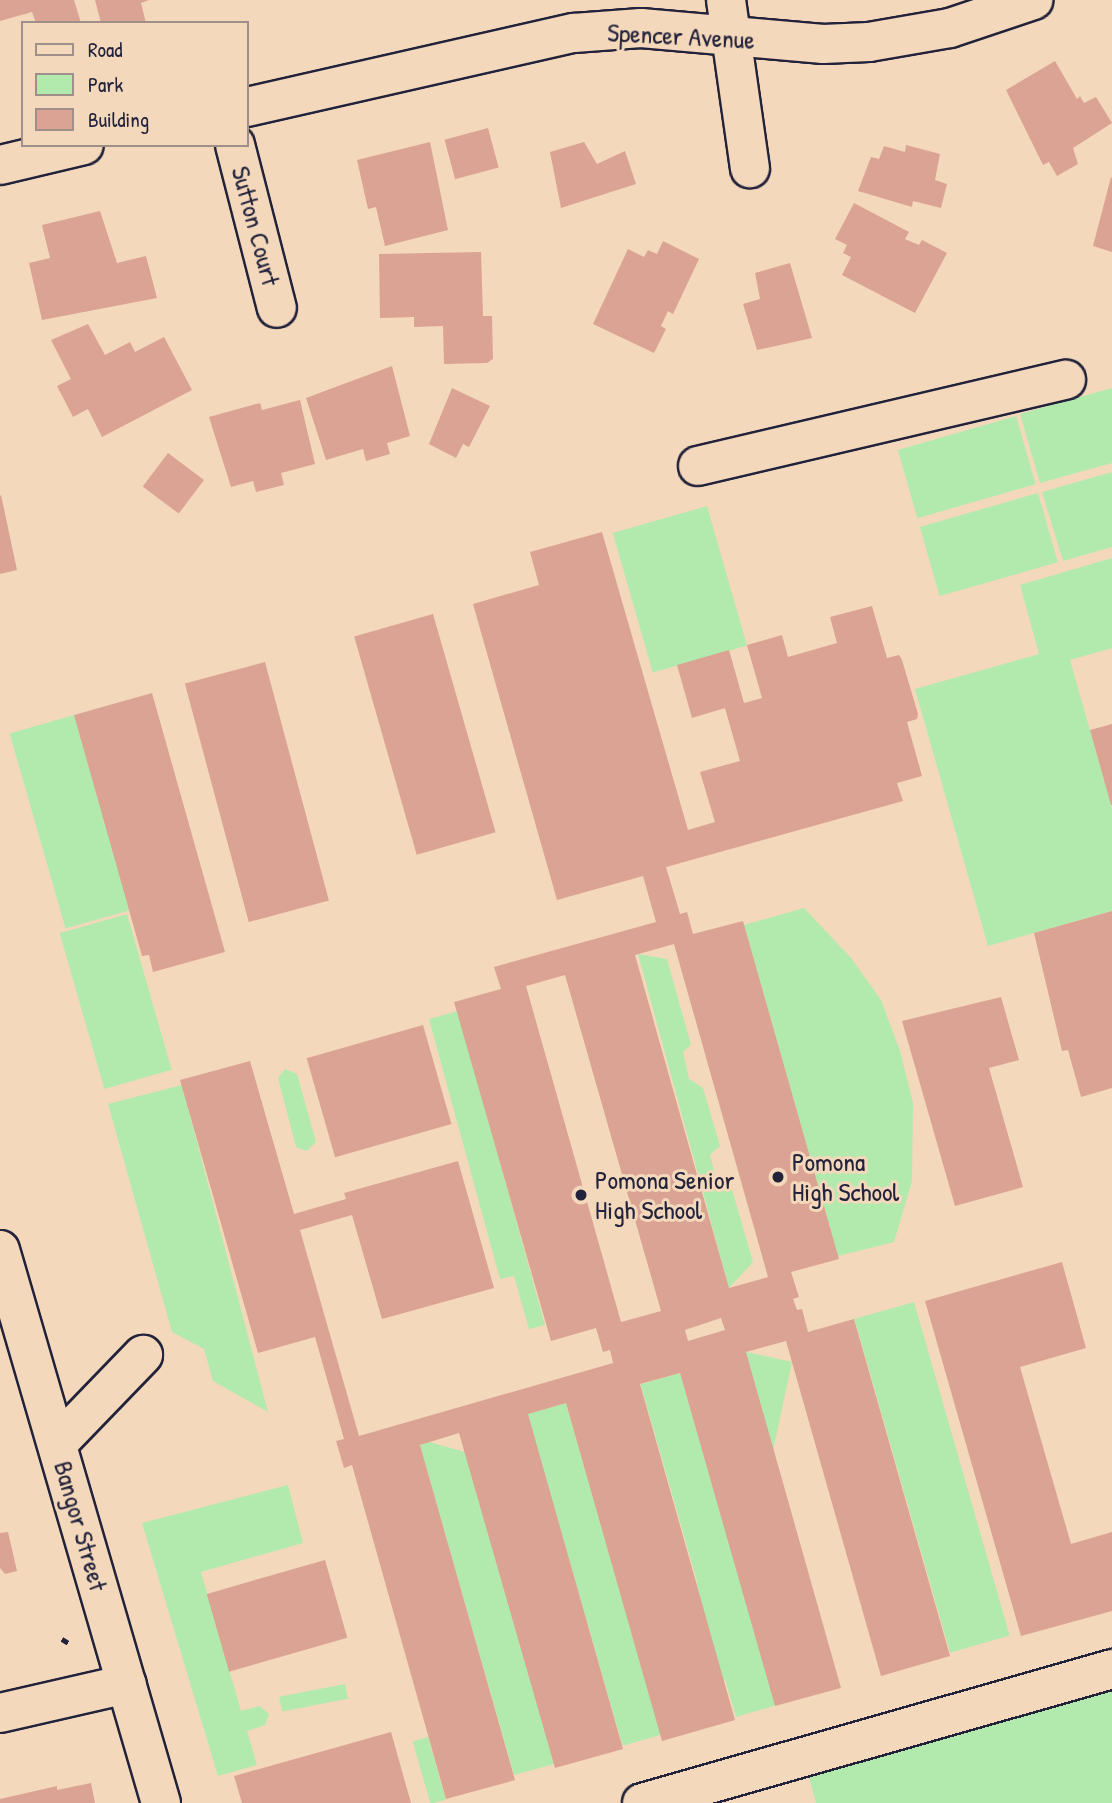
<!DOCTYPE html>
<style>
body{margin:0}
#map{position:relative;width:1112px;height:1803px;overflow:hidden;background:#f4d8bb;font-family:"Patrick Hand",sans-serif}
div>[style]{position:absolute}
.green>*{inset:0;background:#b2eaad;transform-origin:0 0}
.building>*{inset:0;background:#dba394;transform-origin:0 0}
.path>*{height:4.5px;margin-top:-2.25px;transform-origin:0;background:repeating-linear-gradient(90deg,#22223b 0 7px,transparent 0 12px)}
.roads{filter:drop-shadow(2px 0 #22223b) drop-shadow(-2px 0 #22223b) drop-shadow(0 2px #22223b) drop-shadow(0 -2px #22223b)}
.minor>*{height:38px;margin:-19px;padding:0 19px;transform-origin:19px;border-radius:19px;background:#f4d8bb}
.dots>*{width:19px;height:19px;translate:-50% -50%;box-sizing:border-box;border:4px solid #f4d8bb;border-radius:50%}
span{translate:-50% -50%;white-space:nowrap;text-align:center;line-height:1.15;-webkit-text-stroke:6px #f4d8bb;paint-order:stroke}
.street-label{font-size:26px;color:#22223b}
.poi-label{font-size:26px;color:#22223b}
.left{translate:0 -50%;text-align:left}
.legend{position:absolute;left:21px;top:21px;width:228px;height:126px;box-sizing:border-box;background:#f4d8bb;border:2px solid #a08f88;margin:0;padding:9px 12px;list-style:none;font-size:21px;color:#22223b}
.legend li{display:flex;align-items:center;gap:14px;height:35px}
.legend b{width:35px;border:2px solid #a08f88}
</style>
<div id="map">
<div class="green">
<div style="clip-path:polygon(1112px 388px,1112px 463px,1040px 483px,1020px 414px)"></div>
<div style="left:1016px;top:416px;width:71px;height:123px;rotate:74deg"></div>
<div style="clip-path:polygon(1112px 472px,1112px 547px,1063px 561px,1042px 492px)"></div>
<div style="left:1038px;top:493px;width:72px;height:123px;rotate:74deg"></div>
<div style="left:707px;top:506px;width:145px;height:98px;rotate:74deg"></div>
<div style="clip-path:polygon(1112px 558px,1112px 648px,1070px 660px,1112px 808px,1112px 911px,988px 946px,915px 689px,1039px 654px,1020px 585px)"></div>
<div style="left:74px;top:715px;width:203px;height:67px;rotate:74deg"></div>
<div style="clip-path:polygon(804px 908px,851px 958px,881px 1000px,900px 1051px,913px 1103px,912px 1181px,894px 1242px,838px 1256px,744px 925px)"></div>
<div style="left:127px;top:914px;width:162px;height:70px;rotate:74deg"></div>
<div style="clip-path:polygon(638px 954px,667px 959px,691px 1045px,683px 1052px,689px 1079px,703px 1088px,720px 1146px,710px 1155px,716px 1178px,731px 1186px,753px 1262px,729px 1288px)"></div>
<div style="clip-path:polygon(458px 1011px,545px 1325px,529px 1329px,514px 1276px,500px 1279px,429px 1019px)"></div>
<div style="clip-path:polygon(285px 1069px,297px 1074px,316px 1142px,307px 1151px,296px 1147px,278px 1078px)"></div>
<div style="clip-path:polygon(182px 1085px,268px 1412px,213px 1381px,204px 1349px,172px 1332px,108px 1104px)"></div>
<div style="left:914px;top:1302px;width:347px;height:62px;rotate:74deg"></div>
<div style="left:746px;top:1352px;width:47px;height:349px;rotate:12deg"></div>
<div style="left:680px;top:1373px;width:346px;height:41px;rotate:74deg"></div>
<div style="left:566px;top:1403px;width:345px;height:40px;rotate:74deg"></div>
<div style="clip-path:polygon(429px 1442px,465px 1452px,554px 1764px,514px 1775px,420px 1445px)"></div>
<div style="clip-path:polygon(288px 1485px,303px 1543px,201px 1572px,241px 1711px,260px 1706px,269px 1714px,265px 1725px,247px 1731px,257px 1765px,218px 1776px,142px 1523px)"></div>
<div style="clip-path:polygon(1112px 1680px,1112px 1803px,816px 1803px,806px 1767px)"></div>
<div style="left:345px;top:1684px;width:15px;height:67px;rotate:79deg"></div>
<div style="left:428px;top:1737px;width:65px;height:16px;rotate:74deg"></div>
</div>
<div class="building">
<div style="clip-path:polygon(0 0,74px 0,81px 23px,36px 23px,32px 12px,0 21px)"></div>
<div style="clip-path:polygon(95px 0,149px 0,141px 3px,146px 23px,101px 23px)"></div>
<div style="clip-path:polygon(1055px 61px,1077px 99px,1080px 96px,1084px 103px,1096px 97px,1112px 123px,1073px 148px,1078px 164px,1057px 176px,1049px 162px,1043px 165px,1006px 90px)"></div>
<div style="left:488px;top:128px;width:41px;height:45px;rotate:75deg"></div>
<div style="clip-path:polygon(430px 142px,448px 230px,385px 246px,376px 207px,368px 209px,357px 160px)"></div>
<div style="clip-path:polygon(584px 142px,597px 164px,625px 151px,636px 184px,561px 208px,550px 152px)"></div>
<div style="clip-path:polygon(906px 145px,940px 154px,935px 180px,947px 184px,941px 208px,913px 201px,912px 207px,858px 191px,871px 157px,879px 159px,884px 146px,905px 152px)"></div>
<div style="clip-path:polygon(1111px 177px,1112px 178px,1112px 252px,1093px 246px)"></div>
<div style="clip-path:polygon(854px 203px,909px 232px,905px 239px,919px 245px,922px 240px,947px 253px,915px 313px,842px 275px,851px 257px,843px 253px,847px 245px,835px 239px)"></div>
<div style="clip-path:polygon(100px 211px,117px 263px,146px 256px,157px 298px,42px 320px,29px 263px,50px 258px,42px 225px)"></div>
<div style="clip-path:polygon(663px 241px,699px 259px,673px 314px,668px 311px,661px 326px,666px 329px,654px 353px,593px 324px,628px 249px,644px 257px,648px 250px,657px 254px)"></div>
<div style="clip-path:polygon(481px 252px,483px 316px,492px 316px,493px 359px,487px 363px,444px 364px,443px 326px,414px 327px,414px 317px,380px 318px,379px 254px)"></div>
<div style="clip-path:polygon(790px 263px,812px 338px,757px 350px,743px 304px,760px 299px,755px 273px)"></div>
<div style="clip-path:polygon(88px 324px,105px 355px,130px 342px,135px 352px,164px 337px,192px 390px,102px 437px,88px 409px,73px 417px,57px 386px,71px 379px,51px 340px)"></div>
<div style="clip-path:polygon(392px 366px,410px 436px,387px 443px,390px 454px,366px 461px,363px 449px,326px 460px,306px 398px)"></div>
<div style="clip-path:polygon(452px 388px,490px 406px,469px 447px,463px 444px,456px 458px,429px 444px)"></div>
<div style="clip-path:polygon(300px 400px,315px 464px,281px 473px,284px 485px,256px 492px,253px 481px,231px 487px,209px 417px,260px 403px,262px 410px)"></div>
<div style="left:168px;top:453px;width:45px;height:42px;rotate:37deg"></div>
<div style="clip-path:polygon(1px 495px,17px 570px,0 574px,0 496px)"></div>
<div style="clip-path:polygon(evenodd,602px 532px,688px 830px,715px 822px,700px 772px,740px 761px,725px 708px,692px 718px,677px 665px,729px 650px,744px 703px,762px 698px,747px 645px,782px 635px,788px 657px,837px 643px,830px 617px,872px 606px,887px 658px,899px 655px,902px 660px,918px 714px,917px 719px,907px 722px,922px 776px,897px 783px,903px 801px,666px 867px,680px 914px,687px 912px,693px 934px,743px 921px,839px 1259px,791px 1272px,799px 1297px,793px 1299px,797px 1310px,802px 1309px,808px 1332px,854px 1319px,950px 1656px,881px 1676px,786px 1341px,746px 1352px,841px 1688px,775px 1706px,680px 1373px,640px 1384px,735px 1720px,662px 1741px,566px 1403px,528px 1414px,623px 1749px,555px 1768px,459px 1433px,420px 1445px,515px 1780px,446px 1799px,352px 1465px,344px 1468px,336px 1441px,344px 1439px,315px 1337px,258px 1353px,180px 1080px,250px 1061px,294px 1214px,346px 1199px,344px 1193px,458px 1161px,494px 1288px,382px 1319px,352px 1215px,300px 1230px,359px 1436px,613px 1363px,610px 1350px,603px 1352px,596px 1328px,551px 1341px,454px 1002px,501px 989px,494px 967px,656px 922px,643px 876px,557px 900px,473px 604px,539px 585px,530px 552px,602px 532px,674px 944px,768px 1277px,729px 1288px,635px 955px,674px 944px,602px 532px,565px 975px,661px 1311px,621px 1322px,526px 986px,565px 975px,602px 532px,721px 1318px,725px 1330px,688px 1341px,685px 1330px,721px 1318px)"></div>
<div style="left:433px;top:614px;width:227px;height:82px;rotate:74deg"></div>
<div style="left:265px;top:662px;width:247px;height:83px;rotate:75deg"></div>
<div style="clip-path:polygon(152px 693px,225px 952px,153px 972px,149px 955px,142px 956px,74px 715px)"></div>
<div style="clip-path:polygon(1112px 724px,1112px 805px,1111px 805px,1090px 730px)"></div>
<div style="clip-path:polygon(1112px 911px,1112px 1088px,1081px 1097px,1068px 1050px,1062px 1051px,1034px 933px)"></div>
<div style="clip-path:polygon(1001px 997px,1019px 1060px,989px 1068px,1023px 1187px,955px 1206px,902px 1021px)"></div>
<div style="left:423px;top:1025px;width:103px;height:121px;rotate:74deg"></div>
<div style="clip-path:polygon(1062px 1262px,1086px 1348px,1020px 1367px,1071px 1544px,1112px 1532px,1112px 1611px,1021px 1636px,925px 1301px)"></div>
<div style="clip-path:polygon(8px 1532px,17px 1571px,5px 1574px,0 1568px,0 1533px)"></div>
<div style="left:325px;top:1560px;width:81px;height:123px;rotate:74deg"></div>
<div style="clip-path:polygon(391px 1732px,411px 1803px,242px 1803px,234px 1776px)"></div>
<div style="clip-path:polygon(91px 1783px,95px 1803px,0 1803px,0 1799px,57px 1786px,57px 1790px)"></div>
</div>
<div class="path">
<div style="left:62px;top:1639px;width:9px;rotate:32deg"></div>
</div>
<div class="roads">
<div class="minor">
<div style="left:726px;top:0;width:170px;rotate:81.9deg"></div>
<div style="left:247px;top:107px;width:335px;rotate:-12.8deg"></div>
<div style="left:574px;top:33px;width:67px;rotate:-4.3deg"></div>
<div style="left:641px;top:28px;width:183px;rotate:5deg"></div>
<div style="left:823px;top:44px;width:46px;rotate:-2.5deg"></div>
<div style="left:869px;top:42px;width:82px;rotate:-9.8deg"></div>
<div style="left:950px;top:28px;width:88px;rotate:-18.6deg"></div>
<div style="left:235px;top:145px;width:168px;rotate:75.6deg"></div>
<div style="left:0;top:165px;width:86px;rotate:-13.4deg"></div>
<div style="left:698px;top:466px;width:378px;rotate:-13.2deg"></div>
<div style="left:0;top:1250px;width:576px;rotate:73.77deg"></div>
<div style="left:57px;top:1444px;width:124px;rotate:-46deg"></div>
<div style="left:0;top:1713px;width:130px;rotate:-12.9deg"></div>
<div style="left:642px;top:1803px;width:489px;rotate:-15.9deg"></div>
</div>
</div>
<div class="dots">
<div style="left:778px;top:1177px;background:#22223b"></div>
<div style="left:581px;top:1195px;background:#22223b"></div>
</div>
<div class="street-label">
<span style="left:681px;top:36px;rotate:3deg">Spencer Avenue</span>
<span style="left:256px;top:226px;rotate:75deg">Sutton Court</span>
<span style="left:81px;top:1526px;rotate:74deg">Bangor Street</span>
</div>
<div class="poi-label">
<span class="left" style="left:792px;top:1177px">Pomona<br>High School</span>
<span class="left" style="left:595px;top:1195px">Pomona Senior<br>High School</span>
</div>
<ul class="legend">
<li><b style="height:9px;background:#f4d8bb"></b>Road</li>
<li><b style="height:19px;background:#b2eaad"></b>Park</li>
<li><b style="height:19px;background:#dba394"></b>Building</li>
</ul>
</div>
